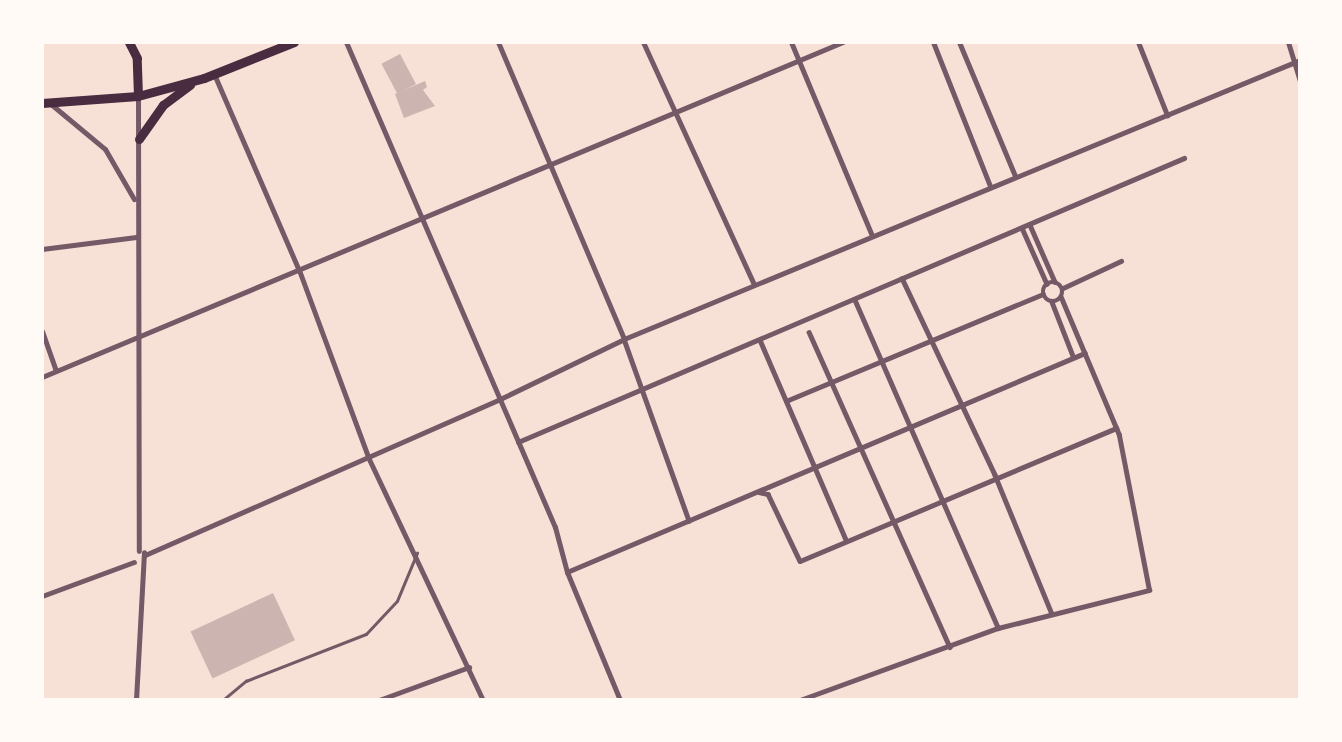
<!DOCTYPE html>
<style>
body{margin:0}
#map{position:relative;width:1342px;height:742px;overflow:hidden;background:#f7e1d7;font-family:Commissioner,sans-serif}
div>[style]{position:absolute}
.building>*{inset:0;background:#ccb4b1;transform-origin:0 0}
.service>*{height:2.5px;margin:-1.25px;padding:0 1.25px;transform-origin:1.25px;border-radius:1.25px;background:#755966}
.pedestrian>*{height:4.5px;margin:-2.25px;padding:0 2.25px;transform-origin:2.25px;border-radius:2.25px;background:#755966}
.pedestrian>.ring{margin:-2.25px;padding:0;box-sizing:content-box;background:none;border:4.5px solid #755966;border-radius:50%}
.minor>*{height:5px;margin:-2.5px;padding:0 2.5px;transform-origin:2.5px;border-radius:2.5px;background:#755966}
.primary>*{height:9px;margin:-4.5px;padding:0 4.5px;transform-origin:4.5px;border-radius:4.5px;background:#4a2c40}
.trunk>*{height:9px;margin:-4.5px;padding:0 4.5px;transform-origin:4.5px;border-radius:4.5px;background:#4a2c40}
span{translate:-50% -50%;white-space:nowrap;text-align:center;line-height:1.15;-webkit-text-stroke:6px #fffaf5;paint-order:stroke}
.frame{position:absolute;inset:0;border:44px solid #fffaf5;pointer-events:none}
</style>
<div id="map">
<div class="building">
<div style="left:400px;top:54px;width:34px;height:21px;rotate:62deg"></div>
<div style="clip-path:polygon(425px 81px,427px 87px,423px 90px,435px 106px,404px 118px,395px 94px)"></div>
<div style="left:273px;top:593px;width:52px;height:91px;rotate:65deg"></div>
</div>
<div class="service">
<div style="left:223px;top:700px;width:30px;rotate:-40deg"></div>
<div style="left:246px;top:681px;width:129px;rotate:-21.4deg"></div>
<div style="left:366px;top:634px;width:45px;rotate:-46.8deg"></div>
<div style="left:397px;top:601px;width:52px;rotate:-67.4deg"></div>
</div>
<div class="pedestrian">
<div style="left:1030px;top:225px;width:62px;rotate:66.3deg"></div>
<div style="left:1022px;top:228px;width:61px;rotate:65.9deg"></div>
<div style="left:902px;top:278px;width:218px;rotate:64.7deg"></div>
<div style="left:995px;top:475px;width:150px;rotate:67.7deg"></div>
<div class="ring" style="left:1043px;top:282px;width:15.5px;height:15.5px"></div>
<div style="left:1063px;top:288px;width:64px;rotate:-25deg"></div>
<div style="left:855px;top:300px;width:358px;rotate:66.4deg"></div>
<div style="left:1052px;top:302px;width:58px;rotate:68.7deg"></div>
<div style="left:809px;top:332px;width:345px;rotate:65.9deg"></div>
<div style="left:624px;top:339px;width:193px;rotate:70.3deg"></div>
<div style="left:760px;top:340px;width:218px;rotate:66.7deg"></div>
<div style="left:786px;top:401px;width:278px;rotate:-22.6deg"></div>
<div style="left:518px;top:442px;width:724px;rotate:-23.09deg"></div>
<div style="left:759px;top:492px;width:9px;rotate:13deg"></div>
<div style="left:768px;top:494px;width:74px;rotate:64.5deg"></div>
<div style="left:800px;top:561px;width:343px;rotate:-22.8deg"></div>
<div style="left:567px;top:572px;width:562px;rotate:-22.92deg"></div>
<div style="left:800px;top:700px;width:211px;rotate:-20deg"></div>
<div style="left:998px;top:628px;width:156px;rotate:-14.1deg"></div>
<div style="left:1149px;top:590px;width:158px;rotate:-101deg"></div>
<div style="left:1119px;top:435px;width:149px;rotate:-112.9deg"></div>
</div>
<div class="minor">
<div style="left:346px;top:42px;width:528px;rotate:66.69deg"></div>
<div style="left:555px;top:527px;width:47px;rotate:75.1deg"></div>
<div style="left:567px;top:572px;width:139px;rotate:67.5deg"></div>
<div style="left:498px;top:42px;width:323px;rotate:67deg"></div>
<div style="left:643px;top:42px;width:266px;rotate:65.4deg"></div>
<div style="left:791px;top:42px;width:210px;rotate:67.3deg"></div>
<div style="left:933px;top:42px;width:155px;rotate:68.4deg"></div>
<div style="left:959px;top:42px;width:145px;rotate:67.3deg"></div>
<div style="left:1138px;top:42px;width:79px;rotate:68.3deg"></div>
<div style="left:1288px;top:42px;width:41px;rotate:72.9deg"></div>
<div style="left:214px;top:74px;width:214px;rotate:66.6deg"></div>
<div style="left:299px;top:270px;width:199px;rotate:69.7deg"></div>
<div style="left:368px;top:457px;width:269px;rotate:64.7deg"></div>
<div style="left:138px;top:96px;width:455px;rotate:89.9deg"></div>
<div style="left:52px;top:105px;width:69px;rotate:39.7deg"></div>
<div style="left:105px;top:149px;width:58px;rotate:59.9deg"></div>
<div style="left:42px;top:249px;width:95px;rotate:-7.3deg"></div>
<div style="left:42px;top:331px;width:42px;rotate:70.7deg"></div>
<div style="left:42px;top:377px;width:868px;rotate:-22.7deg"></div>
<div style="left:145px;top:555px;width:388px;rotate:-23.7deg"></div>
<div style="left:500px;top:399px;width:138px;rotate:-25.8deg"></div>
<div style="left:624px;top:339px;width:731px;rotate:-22.43deg"></div>
<div style="left:42px;top:596px;width:98px;rotate:-20.3deg"></div>
<div style="left:136px;top:700px;width:148px;rotate:-86.9deg"></div>
<div style="left:379px;top:700px;width:96px;rotate:-20.1deg"></div>
</div>
<div class="primary">
<div style="left:138px;top:96px;width:68px;rotate:-15.3deg"></div>
<div style="left:204px;top:78px;width:97px;rotate:-21.8deg"></div>
<div style="left:139px;top:139px;width:42px;rotate:-54.8deg"></div>
<div style="left:163px;top:105px;width:34px;rotate:-37deg"></div>
</div>
<div class="trunk">
<div style="left:42px;top:103px;width:96px;rotate:-4.2deg"></div>
<div style="left:138px;top:96px;width:38px;rotate:-92deg"></div>
<div style="left:137px;top:58px;width:18px;rotate:-117deg"></div>
</div>
<div class="frame"></div>
</div>
